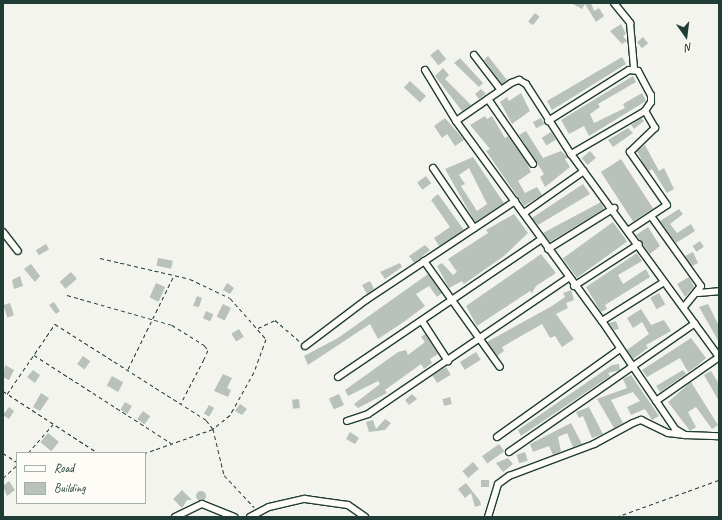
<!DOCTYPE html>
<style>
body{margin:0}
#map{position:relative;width:722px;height:520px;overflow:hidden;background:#f4f4ef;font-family:Caveat,sans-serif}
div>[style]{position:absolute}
.building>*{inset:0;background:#b9c1bb;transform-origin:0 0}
.round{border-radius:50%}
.path>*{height:1px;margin-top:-0.5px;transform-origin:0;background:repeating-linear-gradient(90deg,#1f3d34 0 4px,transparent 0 7px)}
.roads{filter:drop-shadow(1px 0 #1f3d34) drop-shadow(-1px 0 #1f3d34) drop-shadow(0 1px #1f3d34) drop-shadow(0 -1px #1f3d34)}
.minor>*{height:6px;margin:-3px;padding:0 3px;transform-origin:3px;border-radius:3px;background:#fdfcf7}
span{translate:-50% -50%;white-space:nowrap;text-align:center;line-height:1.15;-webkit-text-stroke:3px #fdfcf7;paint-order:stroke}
.frame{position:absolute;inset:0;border:4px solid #1f3d34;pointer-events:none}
.legend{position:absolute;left:16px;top:452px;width:130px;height:52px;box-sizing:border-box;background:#fdfcf7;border:1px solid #a4b0a9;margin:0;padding:5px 7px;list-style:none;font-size:12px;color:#1f3d34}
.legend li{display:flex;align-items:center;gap:8px;height:20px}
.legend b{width:20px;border:1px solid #a4b0a9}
.north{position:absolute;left:666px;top:16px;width:40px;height:40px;-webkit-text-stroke:3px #fdfcf7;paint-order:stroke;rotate:166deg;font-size:11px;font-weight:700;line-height:16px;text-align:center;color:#1f3d34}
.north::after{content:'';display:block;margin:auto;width:14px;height:18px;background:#1f3d34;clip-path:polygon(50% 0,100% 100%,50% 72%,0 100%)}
</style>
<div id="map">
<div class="building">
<div style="clip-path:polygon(571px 3px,591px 3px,594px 11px,599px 8px,604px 16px,596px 22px,585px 4px,582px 9px)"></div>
<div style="left:535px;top:13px;width:6px;height:11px;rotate:39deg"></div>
<div style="clip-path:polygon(621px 24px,626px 34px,623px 36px,627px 41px,622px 44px,610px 31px)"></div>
<div style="left:643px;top:37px;width:8px;height:8px;rotate:50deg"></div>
<div style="left:438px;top:49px;width:13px;height:10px;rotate:51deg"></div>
<div style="clip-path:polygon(488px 56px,507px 80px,502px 84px,484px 60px)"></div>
<div style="clip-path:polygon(622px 57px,626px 64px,552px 110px,547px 101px)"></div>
<div style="clip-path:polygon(460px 58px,483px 83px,479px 87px,454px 63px)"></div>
<div style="clip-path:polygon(443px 68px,449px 75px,445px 79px,471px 105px,462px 111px,435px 76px)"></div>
<div style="clip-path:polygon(633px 76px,636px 82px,598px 104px,600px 107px,590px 114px,594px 123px,625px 108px,623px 104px,642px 93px,646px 101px,589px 136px,584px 126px,569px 134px,561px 120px)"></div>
<div style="left:410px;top:81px;width:22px;height:9px;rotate:43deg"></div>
<div style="clip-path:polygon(481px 89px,486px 94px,479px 99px,475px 94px)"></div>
<div style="clip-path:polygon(521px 93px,530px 111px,512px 124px,500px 102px,507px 97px,509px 101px)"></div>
<div style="clip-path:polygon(485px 116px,487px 119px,492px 116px,505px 138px,508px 136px,526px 161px,531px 172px,518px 181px,525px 193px,537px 187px,542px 195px,524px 206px,486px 151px,490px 149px,470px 125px)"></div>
<div style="clip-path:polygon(445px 118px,464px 140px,455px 146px,447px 134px,442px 138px,434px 126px)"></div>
<div style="left:541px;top:118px;width:7px;height:9px;rotate:63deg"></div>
<div style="clip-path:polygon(641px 118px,644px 121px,634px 129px,631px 125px)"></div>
<div style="clip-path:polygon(628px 128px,633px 133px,613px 147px,608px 140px)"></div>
<div style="clip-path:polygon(526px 131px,543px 158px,561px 151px,568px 157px,565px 159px,570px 167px,545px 187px,540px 177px,544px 174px,519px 135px)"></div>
<div style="left:551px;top:132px;width:9px;height:11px;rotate:58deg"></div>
<div style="clip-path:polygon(645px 145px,659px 171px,664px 168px,674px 189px,667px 193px,652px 169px,649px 171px,644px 165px,637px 151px)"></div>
<div style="left:590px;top:151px;width:9px;height:11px;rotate:49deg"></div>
<div style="clip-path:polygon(evenodd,473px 157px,504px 203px,475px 222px,445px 169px,473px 157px,469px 168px,487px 204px,477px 211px,461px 186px,465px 184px,459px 175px,469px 168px)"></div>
<div style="left:621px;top:159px;width:59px;height:24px;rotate:57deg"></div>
<div style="left:426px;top:176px;width:9px;height:11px;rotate:54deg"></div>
<div style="clip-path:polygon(583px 184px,590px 194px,538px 225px,532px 218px)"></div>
<div style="clip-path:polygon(438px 194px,464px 230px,439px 246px,434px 238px,450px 227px,431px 200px)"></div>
<div style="clip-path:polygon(601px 202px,604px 209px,550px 242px,543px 233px)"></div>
<div style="clip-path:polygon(679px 209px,683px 214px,670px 224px,677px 233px,691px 224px,695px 231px,676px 243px,660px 221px)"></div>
<div style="clip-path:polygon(514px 214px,528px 233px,504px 256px,464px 284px,462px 281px,449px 288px,437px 266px,442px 263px,453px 275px,457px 272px,448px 259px,488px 233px,486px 230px)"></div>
<div style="left:613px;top:222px;width:24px;height:62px;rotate:54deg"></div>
<div style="clip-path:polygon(648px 227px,660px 246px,650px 254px,636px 235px)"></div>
<div style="left:700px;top:241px;width:7px;height:9px;rotate:56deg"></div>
<div style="left:46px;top:244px;width:6px;height:12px;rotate:59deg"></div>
<div style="clip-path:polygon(425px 245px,430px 250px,414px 263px,409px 256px)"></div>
<div style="clip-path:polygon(693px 252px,698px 263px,692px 266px,685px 256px)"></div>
<div style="clip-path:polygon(637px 253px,642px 261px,618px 275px,623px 284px,646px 269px,650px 277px,605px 305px,607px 309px,601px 312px,586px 287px)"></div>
<div style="clip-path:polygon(541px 254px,556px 273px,536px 286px,532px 293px,530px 291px,477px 326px,466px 306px)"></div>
<div style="left:158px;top:258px;width:15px;height:8px;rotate:11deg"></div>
<div style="clip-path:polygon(400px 263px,402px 267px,385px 279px,380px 272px)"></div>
<div style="clip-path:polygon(31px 264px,40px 276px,35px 282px,24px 269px)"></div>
<div style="left:71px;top:272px;width:9px;height:15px;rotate:49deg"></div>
<div style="clip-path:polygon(428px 274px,442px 293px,437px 297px,429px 286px,416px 294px,425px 306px,405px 321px,378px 339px,370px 324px,308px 365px,304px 356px,338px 338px)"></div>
<div style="clip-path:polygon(20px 276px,23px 286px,14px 289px,12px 280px)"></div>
<div style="clip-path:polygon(689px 277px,694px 287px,685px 297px,677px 284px)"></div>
<div style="clip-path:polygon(370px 281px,374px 289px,367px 294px,362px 285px)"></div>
<div style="left:156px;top:283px;width:10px;height:16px;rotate:24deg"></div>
<div style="clip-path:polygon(227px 283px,234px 288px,230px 294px,223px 290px)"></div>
<div style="clip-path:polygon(571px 290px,574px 300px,566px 303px,568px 308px,556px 314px,574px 339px,562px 347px,555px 336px,550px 338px,542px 324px,502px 347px,504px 351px,497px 356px,487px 342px,552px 306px,565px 297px,563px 293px)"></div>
<div style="left:659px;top:293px;width:13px;height:10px;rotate:61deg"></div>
<div style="clip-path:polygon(197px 296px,202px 298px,199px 307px,193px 306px)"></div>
<div style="clip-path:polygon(54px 302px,60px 311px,56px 314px,49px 305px)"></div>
<div style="left:10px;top:303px;width:13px;height:7px;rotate:72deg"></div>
<div style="left:223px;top:304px;width:9px;height:14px;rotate:27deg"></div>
<div style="clip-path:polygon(708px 304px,719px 326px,719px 342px,699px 307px)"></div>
<div style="clip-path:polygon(641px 309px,651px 325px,664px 320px,671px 331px,646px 345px,648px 348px,633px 359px,627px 350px,649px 334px,642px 322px,633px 328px,627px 318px)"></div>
<div style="left:206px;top:311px;width:8px;height:8px;rotate:23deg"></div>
<div style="clip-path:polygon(616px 321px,619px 329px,614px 330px,609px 323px)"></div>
<div style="left:239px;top:329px;width:9px;height:9px;rotate:58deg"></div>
<div style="clip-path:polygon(425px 334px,438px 354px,430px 359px,432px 363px,424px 369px,421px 364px,385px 390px,387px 393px,358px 408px,354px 404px,380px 384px,378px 381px,348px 396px,345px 390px,398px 352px,406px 350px,408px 355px,425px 342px,421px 337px)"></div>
<div style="clip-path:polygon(691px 338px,706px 358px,697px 366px,688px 372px,680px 358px,647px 377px,642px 370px)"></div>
<div style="left:476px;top:352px;width:9px;height:19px;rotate:58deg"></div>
<div style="left:83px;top:356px;width:9px;height:10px;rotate:36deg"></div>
<div style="clip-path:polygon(619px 364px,620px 370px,608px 373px,610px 376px,521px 436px,518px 430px,612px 365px)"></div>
<div style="clip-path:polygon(5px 365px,14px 370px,9px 380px,3px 377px)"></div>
<div style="left:446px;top:367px;width:9px;height:16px;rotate:58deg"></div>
<div style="clip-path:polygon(33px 370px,40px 375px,35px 383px,27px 377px)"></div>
<div style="clip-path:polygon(683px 370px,686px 374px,660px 392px,656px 386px)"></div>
<div style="clip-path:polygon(711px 371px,719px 384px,719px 401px,704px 375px)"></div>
<div style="clip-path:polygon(223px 374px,232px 378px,227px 388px,231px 390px,228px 397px,214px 391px)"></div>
<div style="clip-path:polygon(631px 375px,659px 416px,652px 420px,645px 409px,631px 415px,627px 407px,640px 401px,633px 392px,611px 400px,623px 423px,614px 428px,597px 399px,627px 388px,623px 379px)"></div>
<div style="left:112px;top:376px;width:13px;height:11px;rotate:29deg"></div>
<div style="clip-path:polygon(691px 382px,718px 425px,712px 429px,696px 407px,688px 412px,696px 427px,690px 431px,668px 402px)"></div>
<div style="clip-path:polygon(41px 393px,49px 398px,40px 411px,33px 407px)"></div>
<div style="left:339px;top:394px;width:12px;height:11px;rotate:66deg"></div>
<div style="clip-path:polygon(412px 394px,417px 399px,409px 405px,405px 400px)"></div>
<div style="left:450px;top:397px;width:7px;height:8px;rotate:74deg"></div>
<div style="left:299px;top:399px;width:9px;height:7px;rotate:84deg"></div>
<div style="left:125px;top:402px;width:8px;height:9px;rotate:30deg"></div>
<div style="clip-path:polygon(240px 404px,247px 409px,242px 415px,235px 411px)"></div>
<div style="left:209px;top:405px;width:6px;height:10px;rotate:31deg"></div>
<div style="clip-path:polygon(9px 407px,14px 411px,9px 419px,3px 415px)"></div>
<div style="clip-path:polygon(589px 407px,603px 434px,592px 438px,583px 416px,579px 418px,576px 412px)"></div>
<div style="left:143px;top:411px;width:9px;height:10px;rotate:36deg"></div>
<div style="clip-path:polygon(385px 419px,391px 423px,385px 430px,369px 432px,366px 422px,373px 420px,376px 429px)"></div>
<div style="clip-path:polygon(571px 423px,582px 444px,573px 447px,567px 433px,558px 437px,561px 451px,553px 455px,549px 446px,533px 452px,530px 444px)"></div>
<div style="clip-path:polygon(350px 432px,359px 438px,355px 444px,346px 439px)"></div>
<div style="left:48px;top:433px;width:14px;height:12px;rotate:39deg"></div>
<div style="left:499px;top:444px;width:9px;height:21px;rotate:54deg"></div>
<div style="left:525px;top:452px;width:9px;height:9px;rotate:72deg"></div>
<div style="clip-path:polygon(508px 458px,513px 464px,503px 472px,496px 463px)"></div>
<div style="left:473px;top:462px;width:9px;height:14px;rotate:49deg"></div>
<div style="left:481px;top:480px;width:8px;height:7px"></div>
<div style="clip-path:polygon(9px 481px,15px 490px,7px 496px,3px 486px)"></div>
<div style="clip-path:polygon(466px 483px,480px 501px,481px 505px,475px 507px,471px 493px,465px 498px,458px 489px)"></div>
<div style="clip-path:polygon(182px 490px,192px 500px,187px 500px,182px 508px,173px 499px)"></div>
<div class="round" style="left:196px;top:491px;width:10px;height:10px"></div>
</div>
<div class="path">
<div style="left:100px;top:258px;width:92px;rotate:13.1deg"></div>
<div style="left:190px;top:279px;width:44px;rotate:25.4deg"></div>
<div style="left:230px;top:298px;width:55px;rotate:48.7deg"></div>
<div style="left:266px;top:339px;width:35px;rotate:110deg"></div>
<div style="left:254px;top:372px;width:49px;rotate:119.2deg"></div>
<div style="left:230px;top:415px;width:22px;rotate:141deg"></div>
<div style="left:213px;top:429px;width:72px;rotate:160.6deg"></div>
<div style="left:67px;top:295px;width:109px;rotate:15.9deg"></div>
<div style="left:172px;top:325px;width:38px;rotate:32deg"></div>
<div style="left:204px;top:345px;width:6px;rotate:51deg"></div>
<div style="left:208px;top:350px;width:10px;rotate:114deg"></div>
<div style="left:204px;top:359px;width:50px;rotate:117.6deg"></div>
<div style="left:258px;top:328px;width:19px;rotate:-25deg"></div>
<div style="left:275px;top:320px;width:33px;rotate:41deg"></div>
<div style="left:34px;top:355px;width:163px;rotate:32.7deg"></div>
<div style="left:128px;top:369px;width:105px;rotate:-63.9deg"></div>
<div style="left:3px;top:391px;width:113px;rotate:33.1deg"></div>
<div style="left:7px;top:394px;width:85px;rotate:-55.6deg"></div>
<div style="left:55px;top:324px;width:179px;rotate:32.4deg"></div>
<div style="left:206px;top:420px;width:11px;rotate:52deg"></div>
<div style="left:213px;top:429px;width:47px;rotate:76.6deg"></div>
<div style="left:224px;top:475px;width:44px;rotate:46.8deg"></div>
<div style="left:3px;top:453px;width:17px;rotate:33deg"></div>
<div style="left:28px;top:453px;width:38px;rotate:-49deg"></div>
<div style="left:3px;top:478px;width:19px;rotate:-43deg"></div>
<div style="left:616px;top:517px;width:109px;rotate:-19.8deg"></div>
</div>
<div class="roads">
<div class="minor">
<div style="left:614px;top:3px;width:26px;rotate:51deg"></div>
<div style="left:630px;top:23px;width:45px;rotate:84.9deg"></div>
<div style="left:474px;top:55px;width:44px;rotate:52.4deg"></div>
<div style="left:425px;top:70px;width:60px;rotate:58.7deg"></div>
<div style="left:456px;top:121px;width:248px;rotate:53.9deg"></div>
<div style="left:602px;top:321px;width:130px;rotate:55.9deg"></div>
<div style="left:675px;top:429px;width:12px;rotate:31deg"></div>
<div style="left:685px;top:435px;width:34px;rotate:2deg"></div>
<div style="left:488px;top:99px;width:79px;rotate:55.3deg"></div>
<div style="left:456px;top:121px;width:67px;rotate:-34.6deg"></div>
<div style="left:511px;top:83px;width:9px;rotate:-21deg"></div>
<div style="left:519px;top:80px;width:8px;rotate:30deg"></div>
<div style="left:526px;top:84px;width:83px;rotate:57.3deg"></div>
<div style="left:571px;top:154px;width:251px;rotate:53.9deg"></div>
<div style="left:548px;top:121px;width:96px;rotate:-32.2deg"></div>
<div style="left:629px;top:70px;width:9px;rotate:6deg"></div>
<div style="left:638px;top:71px;width:27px;rotate:62deg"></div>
<div style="left:651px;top:95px;width:7px;rotate:90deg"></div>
<div style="left:651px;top:102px;width:11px;rotate:124deg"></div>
<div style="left:645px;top:111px;width:86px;rotate:149.8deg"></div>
<div style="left:433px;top:168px;width:73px;rotate:55.7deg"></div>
<div style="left:524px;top:213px;width:73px;rotate:-35deg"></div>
<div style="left:651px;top:216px;width:86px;rotate:54.5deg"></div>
<div style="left:701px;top:286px;width:27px;rotate:129deg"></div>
<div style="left:629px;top:230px;width:45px;rotate:-33.3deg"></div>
<div style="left:667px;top:205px;width:65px;rotate:-124.9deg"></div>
<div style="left:630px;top:152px;width:35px;rotate:-44deg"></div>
<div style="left:655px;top:128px;width:20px;rotate:-120deg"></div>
<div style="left:3px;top:232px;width:24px;rotate:52deg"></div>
<div style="left:548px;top:249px;width:78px;rotate:-31.8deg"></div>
<div style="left:424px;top:261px;width:130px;rotate:54.4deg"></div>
<div style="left:574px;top:286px;width:77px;rotate:-32.9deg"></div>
<div style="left:698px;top:293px;width:21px;rotate:-5deg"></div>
<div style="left:422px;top:321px;width:48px;rotate:57deg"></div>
<div style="left:602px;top:321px;width:73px;rotate:-32.2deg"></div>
<div style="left:305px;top:346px;width:76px;rotate:-37deg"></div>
<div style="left:366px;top:300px;width:179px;rotate:-33.6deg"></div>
<div style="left:338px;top:377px;width:246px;rotate:-34.1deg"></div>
<div style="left:656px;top:401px;width:77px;rotate:-34.9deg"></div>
<div style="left:347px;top:421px;width:22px;rotate:-18deg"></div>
<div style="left:368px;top:414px;width:242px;rotate:-34.2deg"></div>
<div style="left:497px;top:437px;width:151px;rotate:-35.6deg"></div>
<div style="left:509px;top:452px;width:226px;rotate:-34.7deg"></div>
<div style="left:175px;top:517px;width:30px;rotate:-26deg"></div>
<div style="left:202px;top:504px;width:35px;rotate:22deg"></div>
<div style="left:250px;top:517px;width:21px;rotate:-28deg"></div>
<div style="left:269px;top:507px;width:37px;rotate:-13deg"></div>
<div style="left:305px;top:499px;width:43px;rotate:7.9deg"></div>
<div style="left:348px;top:505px;width:21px;rotate:35deg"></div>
<div style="left:488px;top:517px;width:34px;rotate:-73deg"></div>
<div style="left:498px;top:484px;width:14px;rotate:-36deg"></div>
<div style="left:509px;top:476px;width:91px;rotate:-20.6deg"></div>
<div style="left:594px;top:444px;width:44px;rotate:-28.3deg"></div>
<div style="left:633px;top:423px;width:9px;rotate:-21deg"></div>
<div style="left:641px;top:420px;width:30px;rotate:26deg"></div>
<div style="left:668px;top:433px;width:17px;rotate:7deg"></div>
</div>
</div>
<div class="frame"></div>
<ul class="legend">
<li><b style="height:5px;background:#fdfcf7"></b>Road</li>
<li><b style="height:11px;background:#b9c1bb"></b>Building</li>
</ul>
<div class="north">N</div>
</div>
